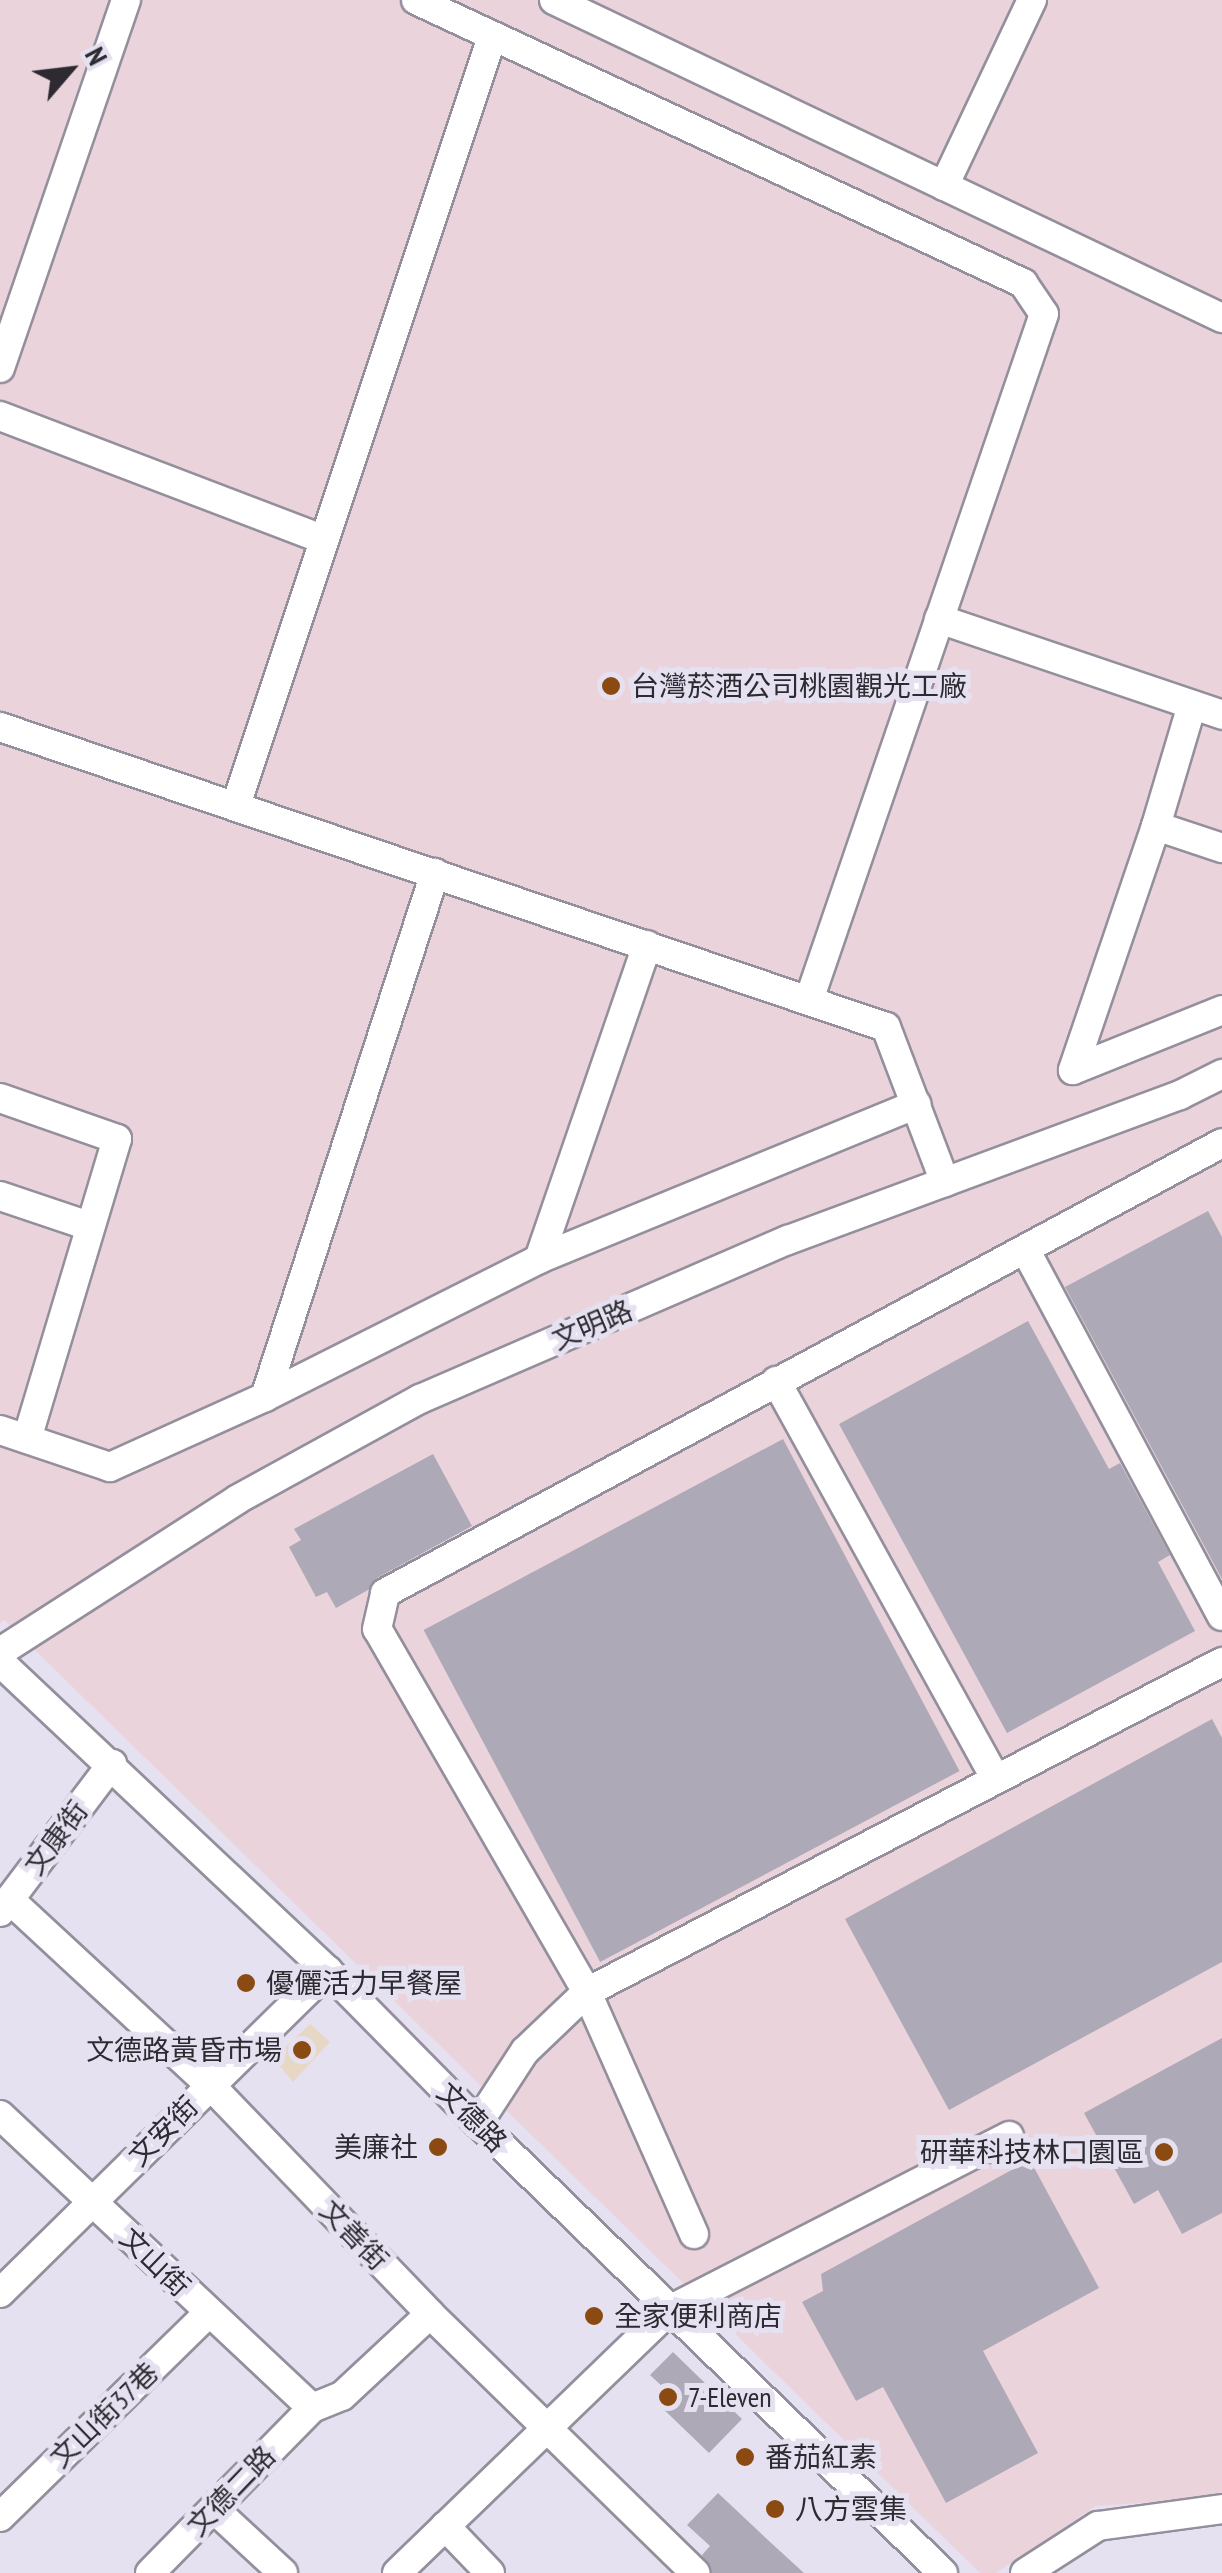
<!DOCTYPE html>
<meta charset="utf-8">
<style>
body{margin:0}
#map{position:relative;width:1222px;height:2573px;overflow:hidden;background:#e6e1f0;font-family:"PT Sans Narrow","Noto Sans TC",sans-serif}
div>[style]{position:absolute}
.commercial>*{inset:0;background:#e6d8c5}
.industrial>*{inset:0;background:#ebd3dc}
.building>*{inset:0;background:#aea9b7;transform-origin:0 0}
.roads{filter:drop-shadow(2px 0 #948f9c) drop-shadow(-2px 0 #948f9c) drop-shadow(0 2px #948f9c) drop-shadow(0 -2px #948f9c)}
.minor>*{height:28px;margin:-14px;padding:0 14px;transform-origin:14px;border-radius:14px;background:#fff}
.dots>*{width:28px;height:28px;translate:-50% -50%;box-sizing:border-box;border:5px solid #e6e1f0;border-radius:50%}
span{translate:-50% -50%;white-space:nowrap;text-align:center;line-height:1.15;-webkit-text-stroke:10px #e6e1f0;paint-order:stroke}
.poi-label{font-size:28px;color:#2d2b31}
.left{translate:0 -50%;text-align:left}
.right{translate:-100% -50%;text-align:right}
.street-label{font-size:28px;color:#2d2b31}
.north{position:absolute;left:20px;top:20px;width:100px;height:100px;-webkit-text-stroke:8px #e6e1f0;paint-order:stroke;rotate:62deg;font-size:28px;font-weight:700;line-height:40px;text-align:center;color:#2d2b31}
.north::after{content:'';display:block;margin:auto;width:35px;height:45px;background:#2d2b31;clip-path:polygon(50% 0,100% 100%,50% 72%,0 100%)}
</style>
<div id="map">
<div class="commercial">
<div style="clip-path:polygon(310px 2024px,330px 2042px,293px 2082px,273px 2058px)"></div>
</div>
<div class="industrial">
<div style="clip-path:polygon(0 0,1222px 0,1222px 2498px,1096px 2506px,996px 2573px,980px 2573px,4px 1620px,0 1624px)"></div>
</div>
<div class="building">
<div style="clip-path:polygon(1208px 1211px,1222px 1237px,1222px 1579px,1065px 1287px)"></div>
<div style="clip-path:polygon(1028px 1321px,1109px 1469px,1120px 1463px,1170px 1555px,1158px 1562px,1195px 1631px,1007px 1733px,839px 1424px)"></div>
<div style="left:783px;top:1439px;width:376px;height:407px;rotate:62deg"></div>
<div style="clip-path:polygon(433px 1454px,472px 1526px,377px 1578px,368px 1590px,336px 1608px,327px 1592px,316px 1597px,289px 1547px,301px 1540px,294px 1529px)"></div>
<div style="clip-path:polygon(1212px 1719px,1222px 1738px,1222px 1962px,949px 2110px,845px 1919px)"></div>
<div style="clip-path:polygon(1222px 2038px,1222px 2213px,1182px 2234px,1158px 2190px,1134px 2204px,1084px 2113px)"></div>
<div style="clip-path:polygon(1030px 2160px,1099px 2288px,983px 2351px,1038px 2453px,946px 2503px,883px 2387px,856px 2401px,802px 2302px,823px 2291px,821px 2274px)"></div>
<div style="clip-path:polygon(673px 2352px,742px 2419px,709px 2453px,655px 2401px,666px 2390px,650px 2375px)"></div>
<div style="clip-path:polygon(718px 2493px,769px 2541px,804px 2573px,712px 2573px,702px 2555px,710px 2546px,687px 2525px)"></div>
</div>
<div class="roads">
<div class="minor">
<div style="left:416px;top:0;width:670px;rotate:25deg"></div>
<div style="left:1023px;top:283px;width:37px;rotate:56deg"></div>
<div style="left:1044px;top:314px;width:725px;rotate:108.91deg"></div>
<div style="left:554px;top:0;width:740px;rotate:25.46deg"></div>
<div style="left:944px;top:186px;width:206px;rotate:-64.7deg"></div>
<div style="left:0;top:368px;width:389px;rotate:-71.1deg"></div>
<div style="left:0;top:416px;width:347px;rotate:20.9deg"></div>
<div style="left:939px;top:619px;width:299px;rotate:18.7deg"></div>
<div style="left:1192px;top:705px;width:126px;rotate:106.6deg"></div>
<div style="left:1156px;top:826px;width:258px;rotate:108.8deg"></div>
<div style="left:1073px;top:1070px;width:161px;rotate:-21.9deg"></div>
<div style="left:0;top:727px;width:935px;rotate:18.71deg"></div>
<div style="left:886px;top:1027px;width:166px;rotate:69.2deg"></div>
<div style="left:236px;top:805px;width:810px;rotate:-71.57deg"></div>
<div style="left:1156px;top:826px;width:70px;rotate:18.4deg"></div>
<div style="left:0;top:1098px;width:124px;rotate:19.3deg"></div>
<div style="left:117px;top:1139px;width:313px;rotate:106.7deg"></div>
<div style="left:0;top:1196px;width:94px;rotate:18.6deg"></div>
<div style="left:1026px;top:1251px;width:414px;rotate:61.8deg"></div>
<div style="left:539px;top:1259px;width:332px;rotate:-71deg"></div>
<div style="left:776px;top:1381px;width:455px;rotate:61.1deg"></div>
<div style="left:265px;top:1397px;width:551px;rotate:-72.03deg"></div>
<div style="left:0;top:1430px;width:116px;rotate:18.6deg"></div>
<div style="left:110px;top:1467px;width:170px;rotate:-24.3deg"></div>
<div style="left:265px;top:1397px;width:307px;rotate:-26.7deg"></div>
<div style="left:539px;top:1259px;width:408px;rotate:-22.3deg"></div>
<div style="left:0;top:1652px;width:283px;rotate:-32.7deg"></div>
<div style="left:238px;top:1499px;width:208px;rotate:-28.8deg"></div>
<div style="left:420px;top:1399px;width:401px;rotate:-23.4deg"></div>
<div style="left:788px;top:1240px;width:418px;rotate:-20.3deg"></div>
<div style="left:1180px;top:1095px;width:47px;rotate:-26.6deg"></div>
<div style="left:0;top:1662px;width:451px;rotate:43.3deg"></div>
<div style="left:328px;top:1971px;width:214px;rotate:45.4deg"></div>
<div style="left:478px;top:2123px;width:647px;rotate:44.06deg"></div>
<div style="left:10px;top:1900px;width:272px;rotate:42.8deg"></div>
<div style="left:210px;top:2085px;width:318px;rotate:46.1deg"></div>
<div style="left:430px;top:2314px;width:371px;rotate:44.3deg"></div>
<div style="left:0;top:1912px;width:186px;rotate:-52.9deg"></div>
<div style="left:0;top:2115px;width:428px;rotate:43.2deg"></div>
<div style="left:478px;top:2123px;width:86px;rotate:-56.9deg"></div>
<div style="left:525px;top:2051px;width:86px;rotate:-43.6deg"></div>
<div style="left:587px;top:1992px;width:716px;rotate:-27.46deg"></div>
<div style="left:694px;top:2234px;width:265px;rotate:-113.9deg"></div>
<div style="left:587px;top:1992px;width:419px;rotate:-120deg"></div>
<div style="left:377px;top:1629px;width:37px;rotate:-77deg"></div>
<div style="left:385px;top:1593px;width:950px;rotate:-28.26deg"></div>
<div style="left:0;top:2293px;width:460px;rotate:-44.5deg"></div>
<div style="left:214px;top:2509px;width:94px;rotate:42.8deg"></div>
<div style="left:0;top:2517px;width:291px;rotate:-44.4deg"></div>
<div style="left:445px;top:2526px;width:65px;rotate:46.2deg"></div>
<div style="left:150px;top:2573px;width:231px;rotate:-45.5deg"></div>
<div style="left:312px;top:2408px;width:32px;rotate:-22deg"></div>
<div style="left:342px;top:2396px;width:120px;rotate:-43deg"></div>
<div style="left:397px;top:2573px;width:378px;rotate:-44deg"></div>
<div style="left:669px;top:2310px;width:382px;rotate:-27.1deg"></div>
<div style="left:1025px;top:2573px;width:87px;rotate:-32.8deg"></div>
<div style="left:1098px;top:2526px;width:125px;rotate:-7.8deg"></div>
</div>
</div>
<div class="dots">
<div style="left:611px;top:686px;background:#8a4a11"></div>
<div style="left:246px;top:1983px;background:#8a4a11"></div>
<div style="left:302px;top:2050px;background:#8a4a11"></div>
<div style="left:438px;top:2147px;background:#8a4a11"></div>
<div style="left:1164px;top:2152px;background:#8a4a11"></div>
<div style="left:594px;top:2316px;background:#8a4a11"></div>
<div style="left:668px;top:2397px;background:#8a4a11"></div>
<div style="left:745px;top:2457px;background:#8a4a11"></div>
<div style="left:775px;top:2509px;background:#8a4a11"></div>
</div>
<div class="poi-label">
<span class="left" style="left:631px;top:686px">台灣菸酒公司桃園觀光工廠</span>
<span class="left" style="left:266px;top:1983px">優儷活力早餐屋</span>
<span class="right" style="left:282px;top:2050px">文德路黃昏市場</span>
<span class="right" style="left:418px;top:2147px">美廉社</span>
<span class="right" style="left:1144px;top:2152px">研華科技林口園區</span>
<span class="left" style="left:614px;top:2316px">全家便利商店</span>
<span class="left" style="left:688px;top:2397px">7-Eleven</span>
<span class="left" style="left:765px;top:2457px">番茄紅素</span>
<span class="left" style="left:795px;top:2509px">八方雲集</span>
</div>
<div class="street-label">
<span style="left:592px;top:1325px;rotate:-23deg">文明路</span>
<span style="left:56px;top:1838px;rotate:-53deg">文康街</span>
<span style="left:472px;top:2117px;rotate:45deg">文德路</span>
<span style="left:163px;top:2131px;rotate:-45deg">文安街</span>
<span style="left:354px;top:2235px;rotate:46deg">文善街</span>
<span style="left:155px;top:2262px;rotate:44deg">文山街</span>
<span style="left:104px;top:2415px;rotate:-44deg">文山街37巷</span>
<span style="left:231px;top:2491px;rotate:-46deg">文德二路</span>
</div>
<div class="north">N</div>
</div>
